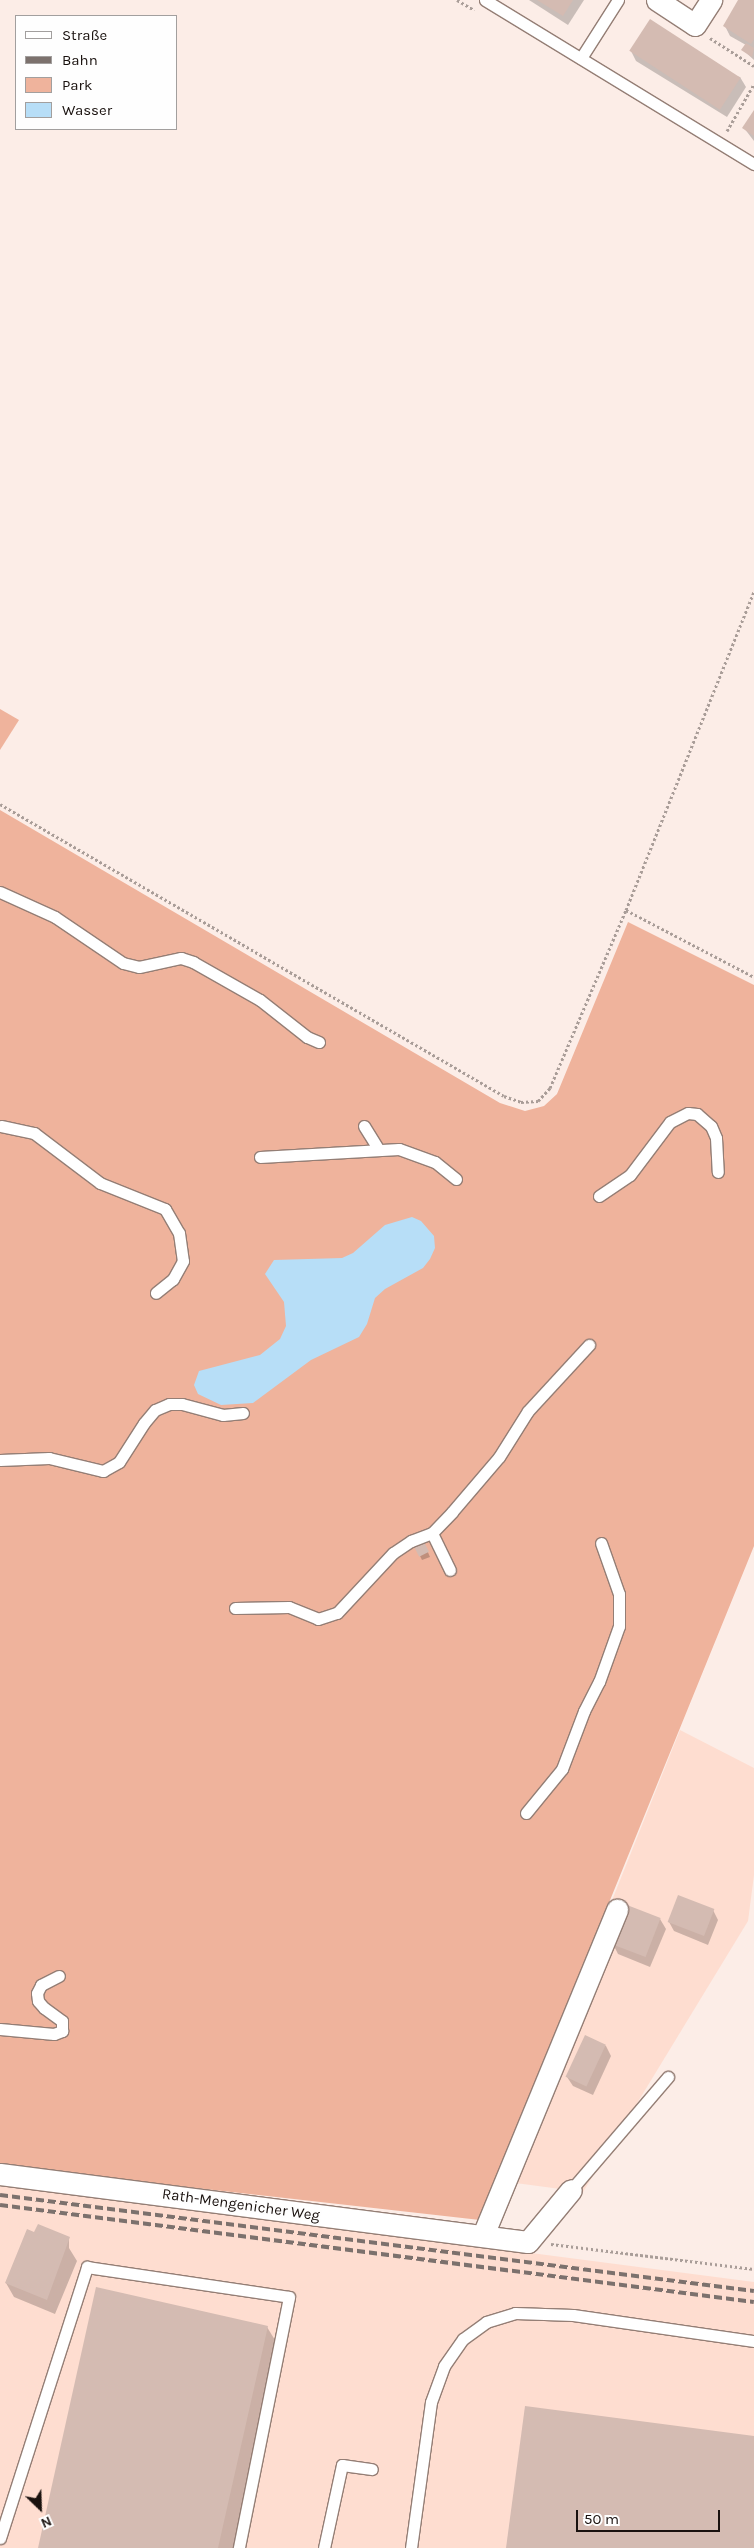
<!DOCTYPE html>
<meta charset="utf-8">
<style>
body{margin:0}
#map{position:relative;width:754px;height:2548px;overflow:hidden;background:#fcede7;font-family:Karla,sans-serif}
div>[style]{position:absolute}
.built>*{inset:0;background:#feddd0}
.green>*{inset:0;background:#efb39c}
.water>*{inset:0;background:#b7def7}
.shadow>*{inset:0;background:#0003}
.building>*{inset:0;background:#d4bbb2;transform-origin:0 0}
.path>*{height:3px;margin-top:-1.5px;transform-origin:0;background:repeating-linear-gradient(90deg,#a99d98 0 2.5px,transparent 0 5px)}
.roads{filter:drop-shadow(1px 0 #947e75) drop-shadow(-1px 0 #947e75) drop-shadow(0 1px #947e75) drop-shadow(0 -1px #947e75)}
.service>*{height:11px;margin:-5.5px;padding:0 5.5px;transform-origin:5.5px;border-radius:5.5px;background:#fff}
.minor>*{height:21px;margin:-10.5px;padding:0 10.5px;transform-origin:10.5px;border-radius:10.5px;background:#fff}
.rail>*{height:4px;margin-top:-2px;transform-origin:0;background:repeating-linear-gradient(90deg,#7c716d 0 8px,transparent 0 12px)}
span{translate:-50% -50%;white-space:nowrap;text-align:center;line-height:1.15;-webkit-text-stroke:4px #fefefe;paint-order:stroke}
.street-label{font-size:15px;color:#19110e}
.legend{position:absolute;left:15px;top:15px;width:162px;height:115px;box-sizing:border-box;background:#fefefe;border:1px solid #a29f9e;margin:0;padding:6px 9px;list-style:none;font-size:15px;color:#19110e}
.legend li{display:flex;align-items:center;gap:10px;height:25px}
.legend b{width:25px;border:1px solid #a29f9e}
.north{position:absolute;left:15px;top:2483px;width:50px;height:50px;-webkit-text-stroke:4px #fefefe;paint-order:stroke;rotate:156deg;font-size:14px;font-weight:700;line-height:20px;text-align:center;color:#19110e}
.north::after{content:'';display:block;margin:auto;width:18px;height:22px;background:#19110e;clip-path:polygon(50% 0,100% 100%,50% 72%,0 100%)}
.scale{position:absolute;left:576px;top:2510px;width:144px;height:22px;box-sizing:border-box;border:2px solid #19110e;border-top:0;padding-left:6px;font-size:15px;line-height:18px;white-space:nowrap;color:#19110e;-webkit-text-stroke:4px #fefefe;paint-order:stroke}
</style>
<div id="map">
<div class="built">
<div style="clip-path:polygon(680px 1730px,754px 1768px,754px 1875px,748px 1921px,583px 2192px,500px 2181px)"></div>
<div style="clip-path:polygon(0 2184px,754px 2282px,754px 2548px,0 2548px)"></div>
</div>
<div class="green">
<div style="clip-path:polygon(0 709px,19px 720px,0 750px)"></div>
<div style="clip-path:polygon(0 810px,500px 1103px,525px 1111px,544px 1106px,557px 1094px,628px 922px,754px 985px,754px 1546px,480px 2220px,0 2166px)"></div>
</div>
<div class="water">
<div style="clip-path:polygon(412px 1217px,421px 1221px,434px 1236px,435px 1248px,430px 1259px,423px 1268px,385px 1289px,375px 1298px,367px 1324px,359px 1337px,311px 1360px,253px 1403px,221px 1405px,198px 1394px,194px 1385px,199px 1371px,260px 1355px,280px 1339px,286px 1326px,284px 1302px,265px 1274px,274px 1260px,342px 1258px,353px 1253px,385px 1225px)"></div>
</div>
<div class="shadow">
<div style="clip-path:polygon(529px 0,584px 0,568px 25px)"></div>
<div style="clip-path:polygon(741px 0,754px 0,754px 60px,743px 50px,746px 45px,730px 36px,725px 26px)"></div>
<div style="clip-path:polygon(631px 51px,740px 77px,746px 87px,727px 117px,636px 61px)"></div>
<div style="clip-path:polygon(754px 112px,754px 141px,744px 128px)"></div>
<div style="clip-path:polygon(426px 1548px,430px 1557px,422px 1560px,420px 1556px)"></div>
<div style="clip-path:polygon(713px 1910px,718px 1920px,708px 1945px,674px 1931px,669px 1922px)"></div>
<div style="clip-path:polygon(660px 1919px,666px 1929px,650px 1967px,618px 1954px,613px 1944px)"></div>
<div style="clip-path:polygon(585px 2037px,606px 2046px,611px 2056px,593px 2095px,573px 2086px,567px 2077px)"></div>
<div style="clip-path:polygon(37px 2234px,69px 2238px,69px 2248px,77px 2261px,55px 2314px,14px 2297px,6px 2283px)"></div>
<div style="clip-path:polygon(267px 2327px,278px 2345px,233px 2548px,39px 2548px)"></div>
</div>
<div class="building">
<div style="clip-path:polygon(537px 0,573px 0,563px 16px)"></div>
<div style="clip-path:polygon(738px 0,754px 0,754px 39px,751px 44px,723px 26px)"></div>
<div style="left:650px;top:19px;width:108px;height:38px;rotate:33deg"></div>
<div style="clip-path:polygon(746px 43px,754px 48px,752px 57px,741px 50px)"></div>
<div style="clip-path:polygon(754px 110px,754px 136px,742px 128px)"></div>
<div style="left:424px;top:1542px;width:11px;height:11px;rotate:63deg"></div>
<div style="left:678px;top:1895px;width:39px;height:29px;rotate:21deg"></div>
<div style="left:627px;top:1905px;width:36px;height:42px;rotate:21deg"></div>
<div style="left:585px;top:2035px;width:23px;height:46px;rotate:25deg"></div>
<div style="clip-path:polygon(38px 2224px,70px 2237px,47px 2300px,5px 2283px,27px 2229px,34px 2232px)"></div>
<div style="clip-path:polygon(96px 2287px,268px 2326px,218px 2548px,38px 2548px)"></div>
<div style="clip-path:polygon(525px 2406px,754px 2436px,754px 2548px,506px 2548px)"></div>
</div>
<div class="path">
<div style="left:457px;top:0;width:20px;rotate:30deg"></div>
<div style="left:710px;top:38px;width:52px;rotate:32.5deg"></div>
<div style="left:727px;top:131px;width:54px;rotate:-60.1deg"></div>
<div style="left:0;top:804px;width:582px;rotate:30.09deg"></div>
<div style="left:504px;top:1096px;width:18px;rotate:19deg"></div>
<div style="left:521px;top:1102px;width:17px;rotate:-3deg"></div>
<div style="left:538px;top:1101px;width:18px;rotate:-47deg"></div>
<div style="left:550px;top:1088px;width:194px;rotate:-66.9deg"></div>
<div style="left:626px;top:910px;width:343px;rotate:-68.1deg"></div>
<div style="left:626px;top:910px;width:144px;rotate:27.6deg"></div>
<div style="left:551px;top:2244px;width:205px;rotate:7deg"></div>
</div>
<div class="roads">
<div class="service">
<div style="left:485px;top:0;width:315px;rotate:31.4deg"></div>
<div style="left:581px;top:58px;width:69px;rotate:-57.5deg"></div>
<div style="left:0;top:892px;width:60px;rotate:24.4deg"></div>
<div style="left:55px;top:917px;width:82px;rotate:34.1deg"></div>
<div style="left:123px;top:963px;width:16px;rotate:14deg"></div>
<div style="left:139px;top:967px;width:43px;rotate:-12.1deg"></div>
<div style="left:181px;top:958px;width:13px;rotate:18deg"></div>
<div style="left:193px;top:962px;width:77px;rotate:29.6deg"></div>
<div style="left:260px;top:1000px;width:60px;rotate:38.2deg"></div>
<div style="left:307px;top:1037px;width:13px;rotate:23deg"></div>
<div style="left:1px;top:1126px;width:34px;rotate:12deg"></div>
<div style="left:34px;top:1133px;width:83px;rotate:37.1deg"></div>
<div style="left:100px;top:1183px;width:70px;rotate:21.8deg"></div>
<div style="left:165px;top:1209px;width:28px;rotate:60deg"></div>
<div style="left:179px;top:1233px;width:28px;rotate:82deg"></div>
<div style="left:183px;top:1261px;width:21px;rotate:119deg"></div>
<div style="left:173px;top:1279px;width:22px;rotate:141deg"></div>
<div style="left:364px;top:1126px;width:26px;rotate:58deg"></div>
<div style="left:260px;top:1157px;width:139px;rotate:-3.3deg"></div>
<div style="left:399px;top:1149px;width:38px;rotate:20deg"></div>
<div style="left:435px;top:1162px;width:27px;rotate:39deg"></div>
<div style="left:599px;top:1196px;width:37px;rotate:-34deg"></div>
<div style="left:630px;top:1175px;width:66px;rotate:-53deg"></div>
<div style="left:670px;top:1122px;width:20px;rotate:-27deg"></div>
<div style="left:688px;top:1113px;width:9px;rotate:6deg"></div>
<div style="left:697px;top:1114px;width:18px;rotate:41deg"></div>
<div style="left:711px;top:1126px;width:13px;rotate:67deg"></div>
<div style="left:716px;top:1138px;width:34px;rotate:87deg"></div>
<div style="left:0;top:1460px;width:49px;rotate:-2.3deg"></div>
<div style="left:49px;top:1458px;width:56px;rotate:13.5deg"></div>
<div style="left:103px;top:1471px;width:18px;rotate:-29deg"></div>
<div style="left:119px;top:1462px;width:46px;rotate:-57.3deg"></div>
<div style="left:144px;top:1423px;width:17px;rotate:-50deg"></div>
<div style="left:155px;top:1410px;width:15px;rotate:-23deg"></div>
<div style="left:169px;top:1404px;width:13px"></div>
<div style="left:182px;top:1404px;width:42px;rotate:15deg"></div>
<div style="left:223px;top:1415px;width:20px;rotate:-6deg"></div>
<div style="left:432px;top:1533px;width:41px;rotate:64.1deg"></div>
<div style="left:235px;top:1608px;width:54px;rotate:-1.1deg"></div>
<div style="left:289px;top:1607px;width:31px;rotate:22deg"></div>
<div style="left:318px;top:1619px;width:20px;rotate:-18deg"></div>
<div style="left:337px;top:1613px;width:82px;rotate:-47deg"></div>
<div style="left:393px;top:1553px;width:22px;rotate:-34deg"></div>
<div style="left:411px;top:1541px;width:22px;rotate:-21deg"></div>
<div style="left:432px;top:1533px;width:29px;rotate:-46deg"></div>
<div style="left:452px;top:1512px;width:72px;rotate:-49.5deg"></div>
<div style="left:499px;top:1457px;width:54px;rotate:-57.8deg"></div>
<div style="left:528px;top:1411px;width:90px;rotate:-47.3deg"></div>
<div style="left:526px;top:1813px;width:57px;rotate:-50.7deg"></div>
<div style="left:562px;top:1769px;width:62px;rotate:-69.2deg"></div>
<div style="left:584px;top:1711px;width:33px;rotate:-63deg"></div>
<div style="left:599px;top:1682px;width:59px;rotate:-70.3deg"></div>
<div style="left:619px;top:1626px;width:32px;rotate:-90deg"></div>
<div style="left:619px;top:1594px;width:54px;rotate:-109.4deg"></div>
<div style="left:0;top:2029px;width:54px;rotate:5.3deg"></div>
<div style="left:54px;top:2034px;width:9px;rotate:-21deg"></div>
<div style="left:62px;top:2031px;width:10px;rotate:-90deg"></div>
<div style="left:62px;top:2021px;width:22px;rotate:-144deg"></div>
<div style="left:44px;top:2008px;width:9px;rotate:-131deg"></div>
<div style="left:38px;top:2001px;width:8px;rotate:-97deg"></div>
<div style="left:37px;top:1993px;width:9px;rotate:-63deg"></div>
<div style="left:41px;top:1985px;width:20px;rotate:-27deg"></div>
<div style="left:571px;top:2190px;width:149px;rotate:-49.4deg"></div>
<div style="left:0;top:2538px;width:285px;rotate:-72.2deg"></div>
<div style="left:87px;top:2267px;width:204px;rotate:8.4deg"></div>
<div style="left:289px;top:2297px;width:256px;rotate:101.3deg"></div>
<div style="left:324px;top:2548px;width:85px;rotate:-77.8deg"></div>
<div style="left:342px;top:2465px;width:30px;rotate:8deg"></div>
<div style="left:411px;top:2548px;width:147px;rotate:-82.2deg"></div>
<div style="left:431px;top:2402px;width:38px;rotate:-70deg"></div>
<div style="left:444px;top:2366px;width:33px;rotate:-55deg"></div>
<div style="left:463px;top:2339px;width:29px;rotate:-36deg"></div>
<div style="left:486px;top:2322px;width:30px;rotate:-17deg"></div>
<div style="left:515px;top:2313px;width:58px;rotate:2deg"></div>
<div style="left:573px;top:2315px;width:183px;rotate:8.2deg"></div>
</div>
<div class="minor">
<div style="left:657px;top:0;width:45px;rotate:33.3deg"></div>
<div style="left:695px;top:25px;width:30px;rotate:-57deg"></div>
<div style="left:0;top:2174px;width:532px;rotate:7.34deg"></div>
<div style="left:528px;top:2242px;width:67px;rotate:-50.4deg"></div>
<div style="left:483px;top:2235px;width:352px;rotate:-67.6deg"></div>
</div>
</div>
<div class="rail">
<div style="left:0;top:2195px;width:760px;rotate:7.26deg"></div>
<div style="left:0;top:2205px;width:760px;rotate:7.33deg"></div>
</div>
<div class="street-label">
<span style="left:241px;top:2205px;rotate:8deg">Rath-Mengenicher Weg</span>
</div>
<ul class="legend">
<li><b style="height:6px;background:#fff"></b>Straße</li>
<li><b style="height:6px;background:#7c716d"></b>Bahn</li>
<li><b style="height:14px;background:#efb39c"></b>Park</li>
<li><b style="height:14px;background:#b7def7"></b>Wasser</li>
</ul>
<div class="north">N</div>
<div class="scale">50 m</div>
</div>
